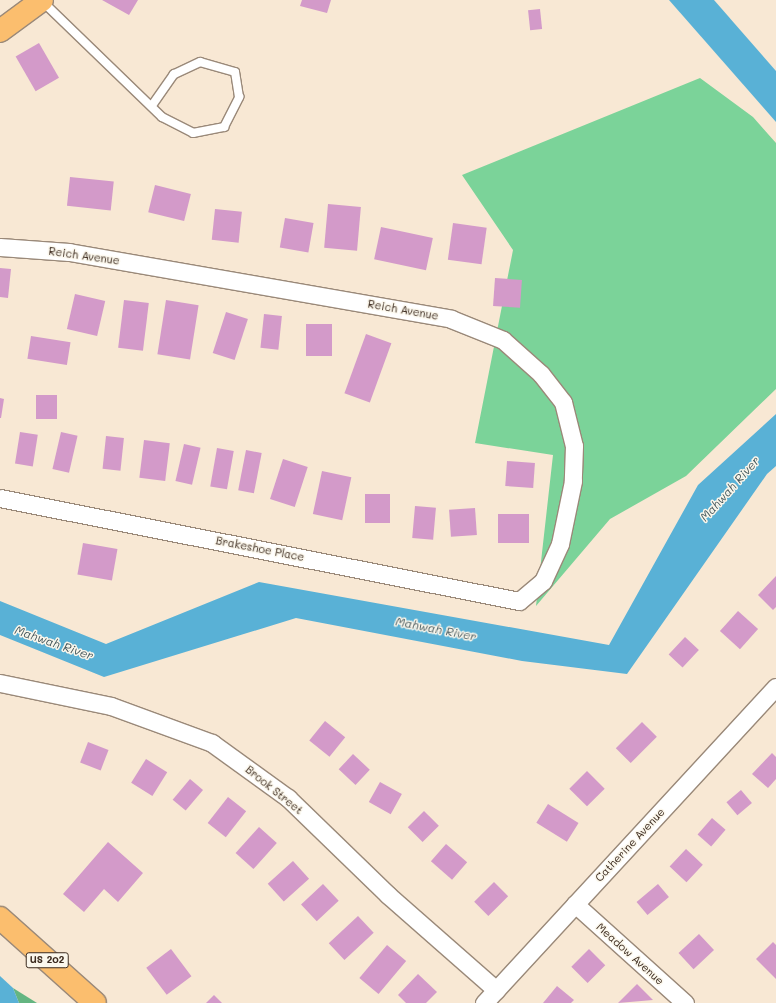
<!DOCTYPE html>
<style>
body{margin:0}
#map{position:relative;width:776px;height:1003px;overflow:hidden;background:#f8e8d4;font-family:Mali,sans-serif}
div>[style]{position:absolute}
.green>*{inset:0;background:#7bd399}
.forest>*{inset:0;background:#64b581}
.water>*{inset:0;background:#59b1d6}
.building>*{inset:0;background:#d39ac9;transform-origin:0 0}
.roads{filter:drop-shadow(1px 0 #9a8979) drop-shadow(-1px 0 #9a8979) drop-shadow(0 1px #9a8979) drop-shadow(0 -1px #9a8979)}
.service>*{height:8px;margin:-4px;padding:0 4px;transform-origin:4px;border-radius:4px;background:#fff}
.minor>*{height:17px;margin:-8.5px;padding:0 8.5px;transform-origin:8.5px;border-radius:8.5px;background:#fff}
.primary>*{height:22px;margin:-11px;padding:0 11px;transform-origin:11px;border-radius:11px;background:#fbbe6e}
span{translate:-50% -50%;white-space:nowrap;text-align:center;line-height:1.15;-webkit-text-stroke:3px #fbf7ec;paint-order:stroke}
.shield-label span{padding:1px 3px;background:#fbf7ec;border:1px solid;border-radius:3px;-webkit-text-stroke-width:0}
.shield-label{font-size:10px;color:#3b2a1e;font-weight:700}
.street-label{font-size:11px;color:#3b2a1e}
.water-label{font-size:12px;color:#46595e;font-style:italic}
</style>
<div id="map">
<div class="green">
<div style="clip-path:polygon(700px 78px,753px 117px,776px 143px,776px 389px,686px 476px,610px 519px,536px 606px,553px 455px,475px 443px,513px 250px,462px 175px)"></div>
</div>
<div class="forest">
<div style="clip-path:polygon(13px 988px,37px 1003px,19px 1003px)"></div>
</div>
<div class="water">
<div style="clip-path:polygon(669px 0,714px 0,776px 71px,776px 122px)"></div>
<div style="clip-path:polygon(776px 414px,776px 466px,767px 474px,627px 674px,522px 661px,296px 618px,104px 677px,0 635px,0 601px,106px 644px,259px 582px,609px 645px,698px 485px)"></div>
<div style="clip-path:polygon(0 976px,13px 988px,19px 1003px,0 1003px)"></div>
</div>
<div class="building">
<div style="clip-path:polygon(102px 0,138px 0,129px 15px)"></div>
<div style="clip-path:polygon(302px 0,331px 0,327px 13px,300px 6px)"></div>
<div style="left:540px;top:9px;width:20px;height:12px;rotate:84deg"></div>
<div style="left:39px;top:43px;width:40px;height:27px;rotate:60deg"></div>
<div style="left:70px;top:177px;width:44px;height:29px;rotate:6deg"></div>
<div style="left:155px;top:185px;width:37px;height:28px;rotate:14deg"></div>
<div style="left:328px;top:204px;width:33px;height:44px;rotate:5deg"></div>
<div style="left:215px;top:209px;width:27px;height:31px;rotate:6deg"></div>
<div style="left:285px;top:218px;width:29px;height:30px;rotate:10deg"></div>
<div style="left:453px;top:223px;width:34px;height:37px;rotate:8deg"></div>
<div style="left:381px;top:227px;width:53px;height:33px;rotate:12deg"></div>
<div style="clip-path:polygon(0 268px,11px 269px,8px 298px,0 297px)"></div>
<div style="left:495px;top:278px;width:27px;height:28px;rotate:4deg"></div>
<div style="left:75px;top:294px;width:31px;height:36px;rotate:13deg"></div>
<div style="left:124px;top:300px;width:25px;height:48px;rotate:7deg"></div>
<div style="left:166px;top:300px;width:33px;height:55px;rotate:9deg"></div>
<div style="left:226px;top:312px;width:23px;height:43px;rotate:18deg"></div>
<div style="left:264px;top:314px;width:18px;height:34px;rotate:6deg"></div>
<div style="left:306px;top:324px;width:26px;height:32px"></div>
<div style="left:366px;top:334px;width:27px;height:63px;rotate:20deg"></div>
<div style="left:31px;top:336px;width:40px;height:23px;rotate:9deg"></div>
<div style="left:36px;top:395px;width:21px;height:24px"></div>
<div style="clip-path:polygon(0 398px,4px 399px,1px 418px,0 418px)"></div>
<div style="left:20px;top:432px;width:18px;height:32px;rotate:9deg"></div>
<div style="left:61px;top:432px;width:17px;height:38px;rotate:13deg"></div>
<div style="left:106px;top:436px;width:18px;height:33px;rotate:6deg"></div>
<div style="left:144px;top:440px;width:26px;height:38px;rotate:7deg"></div>
<div style="left:184px;top:444px;width:17px;height:38px;rotate:13deg"></div>
<div style="left:217px;top:448px;width:17px;height:39px;rotate:10deg"></div>
<div style="left:246px;top:450px;width:16px;height:41px;rotate:11deg"></div>
<div style="left:283px;top:459px;width:26px;height:42px;rotate:18deg"></div>
<div style="left:507px;top:461px;width:28px;height:25px;rotate:4deg"></div>
<div style="left:322px;top:471px;width:30px;height:44px;rotate:12deg"></div>
<div style="left:365px;top:494px;width:25px;height:29px"></div>
<div style="left:415px;top:506px;width:21px;height:32px;rotate:5deg"></div>
<div style="left:475px;top:508px;width:27px;height:26px;rotate:86deg"></div>
<div style="left:498px;top:514px;width:31px;height:29px"></div>
<div style="left:83px;top:543px;width:35px;height:32px;rotate:10deg"></div>
<div style="clip-path:polygon(776px 576px,776px 607px,773px 610px,758px 595px)"></div>
<div style="left:738px;top:611px;width:27px;height:27px;rotate:42deg"></div>
<div style="left:685px;top:637px;width:19px;height:24px;rotate:43deg"></div>
<div style="left:325px;top:721px;width:26px;height:25px;rotate:39deg"></div>
<div style="left:642px;top:722px;width:21px;height:37px;rotate:45deg"></div>
<div style="left:88px;top:742px;width:22px;height:22px;rotate:21deg"></div>
<div style="clip-path:polygon(772px 753px,776px 757px,776px 779px,768px 788px,752px 774px)"></div>
<div style="left:353px;top:754px;width:23px;height:21px;rotate:43deg"></div>
<div style="left:146px;top:759px;width:25px;height:28px;rotate:32deg"></div>
<div style="left:587px;top:771px;width:25px;height:25px;rotate:45deg"></div>
<div style="left:190px;top:779px;width:17px;height:27px;rotate:40deg"></div>
<div style="left:380px;top:782px;width:25px;height:23px;rotate:29deg"></div>
<div style="left:741px;top:790px;width:17px;height:19px;rotate:50deg"></div>
<div style="left:228px;top:797px;width:23px;height:33px;rotate:38deg"></div>
<div style="left:548px;top:804px;width:36px;height:22px;rotate:32deg"></div>
<div style="left:424px;top:811px;width:21px;height:23px;rotate:45deg"></div>
<div style="left:712px;top:818px;width:18px;height:22px;rotate:41deg"></div>
<div style="left:259px;top:827px;width:24px;height:35px;rotate:42deg"></div>
<div style="clip-path:polygon(108px 842px,143px 873px,118px 902px,104px 889px,84px 912px,63px 894px)"></div>
<div style="left:446px;top:844px;width:28px;height:23px;rotate:41deg"></div>
<div style="left:686px;top:849px;width:23px;height:24px;rotate:43deg"></div>
<div style="left:293px;top:861px;width:24px;height:34px;rotate:48deg"></div>
<div style="left:494px;top:882px;width:20px;height:28px;rotate:45deg"></div>
<div style="left:323px;top:884px;width:23px;height:30px;rotate:47deg"></div>
<div style="left:658px;top:884px;width:17px;height:28px;rotate:50deg"></div>
<div style="left:358px;top:916px;width:23px;height:40px;rotate:47deg"></div>
<div style="left:699px;top:934px;width:22px;height:28px;rotate:47deg"></div>
<div style="clip-path:polygon(773px 942px,776px 945px,776px 979px,756px 959px)"></div>
<div style="left:387px;top:945px;width:25px;height:43px;rotate:40deg"></div>
<div style="left:171px;top:949px;width:34px;height:31px;rotate:53deg"></div>
<div style="left:589px;top:949px;width:23px;height:25px;rotate:45deg"></div>
<div style="clip-path:polygon(418px 974px,437px 992px,426px 1003px,406px 1003px,398px 995px)"></div>
<div style="clip-path:polygon(637px 984px,653px 1000px,618px 1003px)"></div>
<div style="clip-path:polygon(557px 986px,574px 1000px,571px 1003px,543px 1003px)"></div>
<div style="clip-path:polygon(214px 995px,222px 1003px,206px 1003px)"></div>
</div>
<div class="roads">
<div class="service">
<div style="left:42px;top:1px;width:167px;rotate:44deg"></div>
<div style="left:162px;top:117px;width:35px;rotate:27deg"></div>
<div style="left:193px;top:133px;width:32px;rotate:-11deg"></div>
<div style="left:224px;top:127px;width:34px;rotate:-63deg"></div>
<div style="left:239px;top:97px;width:25px;rotate:-99deg"></div>
<div style="left:235px;top:72px;width:36px;rotate:-164deg"></div>
<div style="left:200px;top:62px;width:29px;rotate:155deg"></div>
<div style="left:174px;top:74px;width:38px;rotate:125deg"></div>
</div>
<div class="minor">
<div style="left:0;top:247px;width:69px;rotate:4.1deg"></div>
<div style="left:69px;top:252px;width:388px;rotate:9.9deg"></div>
<div style="left:451px;top:319px;width:56px;rotate:22deg"></div>
<div style="left:503px;top:340px;width:51px;rotate:41.8deg"></div>
<div style="left:541px;top:374px;width:36px;rotate:52deg"></div>
<div style="left:563px;top:402px;width:45px;rotate:76deg"></div>
<div style="left:574px;top:446px;width:35px;rotate:92deg"></div>
<div style="left:573px;top:481px;width:64px;rotate:101.7deg"></div>
<div style="left:560px;top:544px;width:41px;rotate:114.7deg"></div>
<div style="left:543px;top:581px;width:31px;rotate:140deg"></div>
<div style="left:519px;top:601px;width:529px;rotate:-168.78deg"></div>
<div style="left:0;top:683px;width:113px;rotate:11.7deg"></div>
<div style="left:111px;top:706px;width:108px;rotate:20.1deg"></div>
<div style="left:212px;top:743px;width:94px;rotate:35.9deg"></div>
<div style="left:288px;top:798px;width:139px;rotate:44.1deg"></div>
<div style="left:388px;top:895px;width:144px;rotate:41.3deg"></div>
<div style="left:575px;top:904px;width:148px;rotate:42deg"></div>
<div style="left:484px;top:1003px;width:430px;rotate:-47.3deg"></div>
</div>
<div class="primary">
<div style="left:0;top:31px;width:52px;rotate:-36.4deg"></div>
<div style="left:0;top:918px;width:127px;rotate:41.8deg"></div>
</div>
</div>
<div class="shield-label">
<span style="left:47px;top:960px">US 202</span>
</div>
<div class="street-label">
<span style="left:84px;top:256px;rotate:8deg">Reich Avenue</span>
<span style="left:403px;top:310px;rotate:10deg">Reich Avenue</span>
<span style="left:260px;top:549px;rotate:11deg">Brakeshoe Place</span>
<span style="left:274px;top:790px;rotate:39deg">Brook Street</span>
<span style="left:630px;top:845px;rotate:-47deg">Catherine Avenue</span>
<span style="left:630px;top:954px;rotate:42deg">Meadow Avenue</span>
</div>
<div class="water-label">
<span style="left:730px;top:489px;rotate:-48deg">Mahwah River</span>
<span style="left:436px;top:629px;rotate:11deg">Mahwah River</span>
<span style="left:54px;top:643px;rotate:19deg">Mahwah River</span>
</div>
</div>
